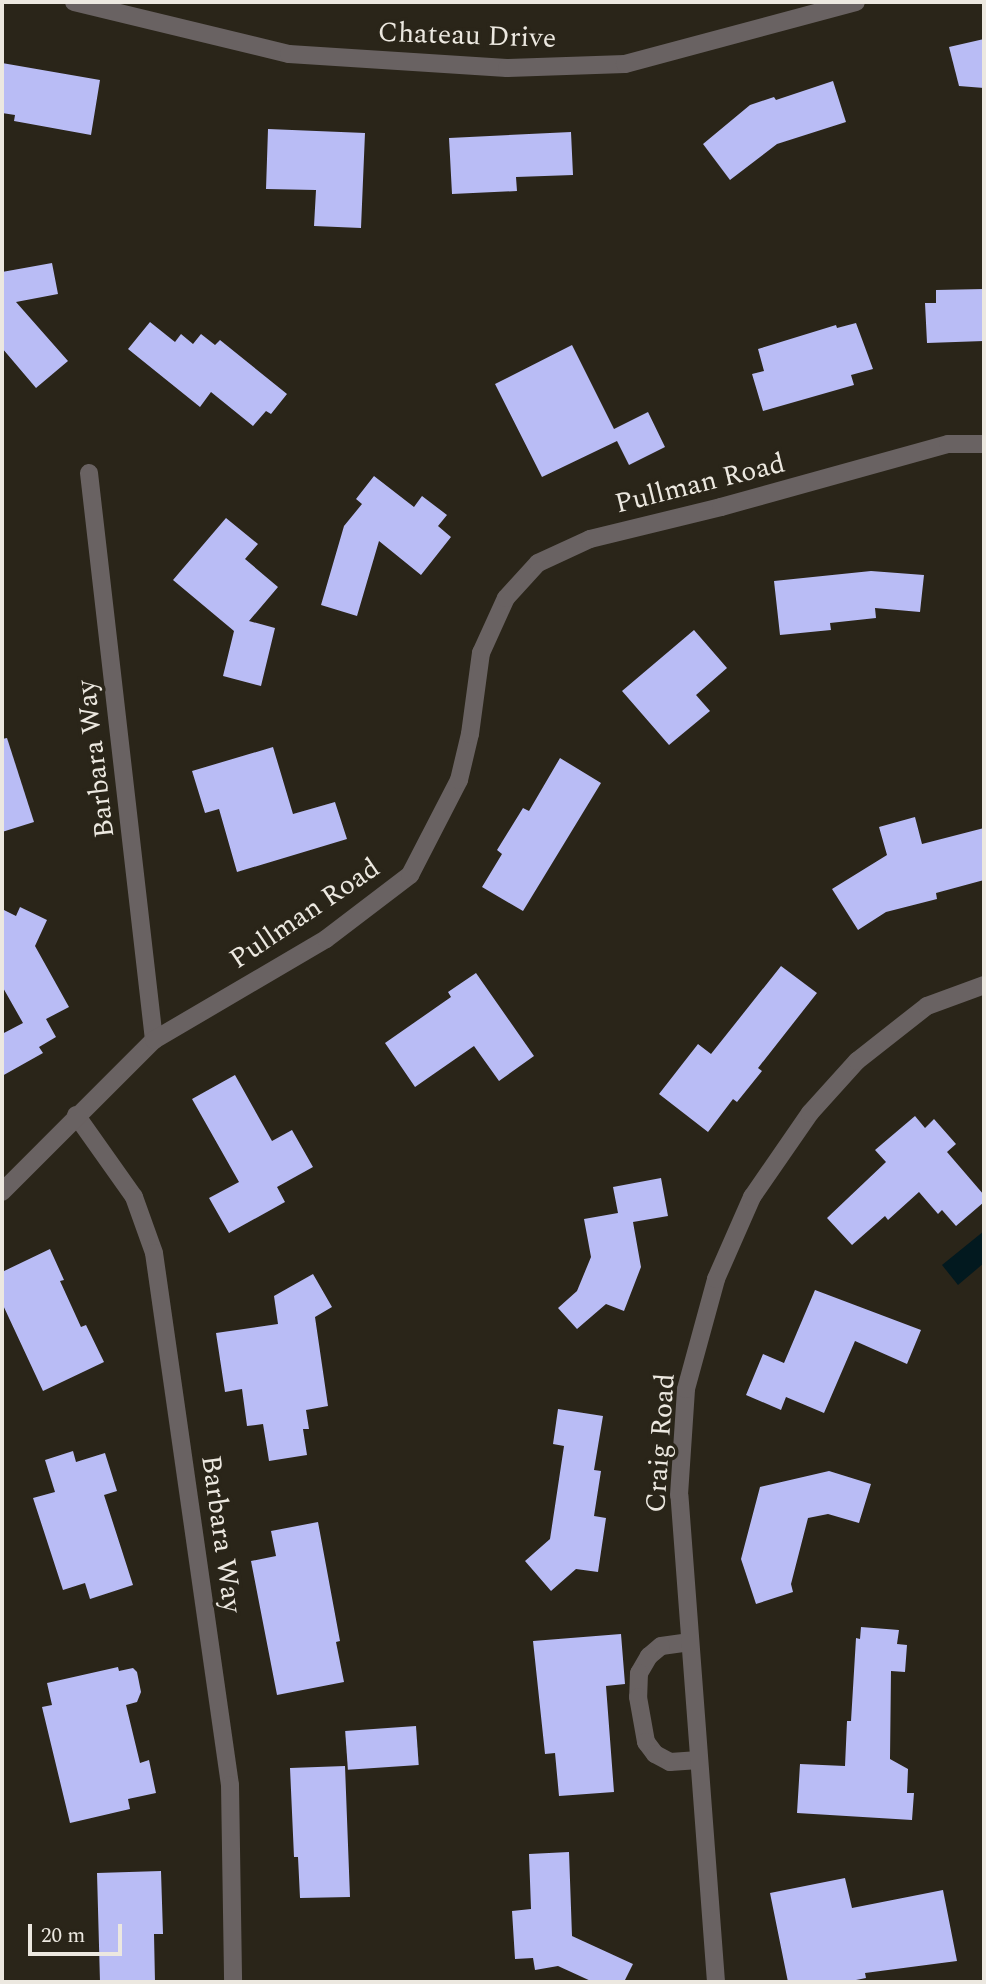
<!DOCTYPE html>
<style>
body{margin:0}
#map{position:relative;width:986px;height:1984px;overflow:hidden;background:#2a2519;font-family:Spectral,serif}
div>[style]{position:absolute}
.water>*{inset:0;background:#02191f}
.building>*{inset:0;background:#b9bcf5;transform-origin:0 0}
.minor>*{height:18px;margin:-9px;padding:0 9px;transform-origin:9px;border-radius:9px;background:#696262}
span{translate:-50% -50%;white-space:nowrap;text-align:center;line-height:1.15;-webkit-text-stroke:7px #2a2519;paint-order:stroke}
.street-label{font-size:28px;color:#ece8e0}
.frame{position:absolute;inset:0;border:4px solid #ece8e0;pointer-events:none}
.scale{position:absolute;left:28px;top:1924px;width:94px;height:32px;box-sizing:border-box;border:4px solid #ece8e0;border-top:0;padding-left:9px;font-size:21px;line-height:24px;white-space:nowrap;color:#ece8e0;-webkit-text-stroke:5px #2a2519;paint-order:stroke}
</style>
<div id="map">
<div class="water">
<div style="clip-path:polygon(984px 1231px,984px 1263px,958px 1285px,942px 1265px)"></div>
</div>
<div class="building">
<div style="clip-path:polygon(984px 39px,984px 88px,959px 86px,949px 47px)"></div>
<div style="clip-path:polygon(2px 63px,100px 80px,91px 135px,14px 121px,15px 115px,2px 113px)"></div>
<div style="clip-path:polygon(833px 81px,846px 122px,777px 144px,730px 180px,703px 144px,750px 105px,774px 97px,776px 100px)"></div>
<div style="clip-path:polygon(268px 129px,365px 133px,361px 228px,314px 226px,316px 190px,266px 189px)"></div>
<div style="clip-path:polygon(571px 132px,573px 175px,516px 177px,517px 191px,452px 194px,449px 138px)"></div>
<div style="clip-path:polygon(52px 263px,58px 294px,16px 302px,68px 361px,36px 388px,2px 348px,2px 272px)"></div>
<div style="clip-path:polygon(984px 289px,984px 341px,927px 343px,925px 303px,936px 303px,936px 290px)"></div>
<div style="clip-path:polygon(150px 322px,175px 342px,181px 334px,193px 344px,201px 334px,215px 345px,220px 340px,287px 394px,271px 414px,266px 411px,253px 426px,211px 392px,200px 407px,128px 349px)"></div>
<div style="clip-path:polygon(856px 323px,873px 369px,851px 375px,854px 385px,763px 411px,752px 374px,764px 371px,758px 349px,836px 325px,837px 328px)"></div>
<div style="clip-path:polygon(572px 345px,614px 429px,648px 412px,665px 447px,629px 465px,617px 441px,542px 477px,495px 384px)"></div>
<div style="clip-path:polygon(374px 476px,414px 507px,422px 496px,447px 515px,438px 526px,451px 537px,421px 575px,379px 541px,357px 616px,321px 605px,344px 526px,362px 504px,356px 499px)"></div>
<div style="clip-path:polygon(226px 518px,258px 544px,245px 559px,278px 587px,249px 621px,275px 628px,261px 686px,223px 676px,234px 631px,173px 580px)"></div>
<div style="clip-path:polygon(871px 571px,924px 575px,920px 612px,875px 608px,876px 618px,830px 623px,831px 630px,780px 635px,774px 581px)"></div>
<div style="clip-path:polygon(694px 630px,727px 668px,696px 695px,710px 711px,669px 745px,622px 691px)"></div>
<div style="clip-path:polygon(7px 738px,34px 822px,2px 832px,2px 739px)"></div>
<div style="clip-path:polygon(273px 747px,293px 814px,335px 802px,347px 839px,237px 872px,219px 809px,205px 813px,192px 771px)"></div>
<div style="clip-path:polygon(560px 758px,601px 783px,523px 911px,482px 887px,502px 854px,497px 850px,523px 808px,529px 811px)"></div>
<div style="clip-path:polygon(915px 817px,922px 844px,984px 828px,984px 880px,936px 893px,937px 899px,886px 912px,858px 930px,832px 889px,887px 855px,879px 827px)"></div>
<div style="clip-path:polygon(20px 907px,47px 920px,35px 946px,69px 1007px,46px 1019px,56px 1037px,39px 1047px,43px 1053px,2px 1076px,2px 1034px,23px 1023px,2px 986px,2px 909px,16px 916px)"></div>
<div style="clip-path:polygon(781px 966px,817px 993px,758px 1068px,762px 1071px,737px 1102px,733px 1099px,708px 1132px,659px 1094px,698px 1044px,711px 1054px)"></div>
<div style="clip-path:polygon(476px 973px,534px 1056px,499px 1081px,474px 1046px,415px 1087px,385px 1043px,451px 997px,448px 992px)"></div>
<div style="clip-path:polygon(235px 1075px,272px 1141px,292px 1130px,313px 1167px,277px 1187px,285px 1202px,229px 1233px,209px 1198px,239px 1182px,192px 1099px)"></div>
<div style="clip-path:polygon(915px 1116px,925px 1128px,934px 1119px,956px 1144px,947px 1152px,984px 1195px,984px 1202px,956px 1226px,942px 1210px,938px 1214px,919px 1192px,888px 1220px,885px 1216px,852px 1245px,827px 1218px,886px 1162px,875px 1150px)"></div>
<div style="clip-path:polygon(661px 1178px,668px 1216px,633px 1222px,641px 1267px,624px 1311px,606px 1304px,577px 1329px,558px 1308px,577px 1291px,591px 1257px,584px 1219px,618px 1213px,613px 1187px)"></div>
<div style="clip-path:polygon(50px 1249px,64px 1280px,60px 1281px,81px 1327px,86px 1325px,104px 1362px,43px 1391px,2px 1303px,2px 1272px)"></div>
<div style="clip-path:polygon(313px 1274px,332px 1307px,315px 1317px,328px 1406px,306px 1410px,309px 1429px,303px 1429px,307px 1455px,269px 1461px,263px 1424px,247px 1426px,242px 1389px,225px 1392px,216px 1333px,278px 1324px,274px 1296px)"></div>
<div style="clip-path:polygon(815px 1290px,921px 1330px,907px 1364px,855px 1341px,824px 1413px,786px 1397px,781px 1410px,746px 1395px,763px 1354px,784px 1363px)"></div>
<div style="clip-path:polygon(558px 1409px,603px 1416px,594px 1470px,601px 1471px,594px 1516px,606px 1518px,598px 1572px,576px 1569px,551px 1591px,525px 1561px,550px 1539px,564px 1446px,553px 1444px)"></div>
<div style="clip-path:polygon(73px 1451px,76px 1462px,105px 1453px,117px 1491px,104px 1495px,133px 1585px,90px 1599px,85px 1583px,63px 1590px,33px 1498px,55px 1492px,45px 1460px)"></div>
<div style="clip-path:polygon(829px 1471px,871px 1484px,859px 1523px,828px 1514px,808px 1518px,791px 1584px,793px 1592px,756px 1604px,741px 1559px,760px 1487px)"></div>
<div style="clip-path:polygon(318px 1522px,340px 1641px,336px 1642px,344px 1682px,277px 1695px,251px 1561px,276px 1556px,271px 1531px)"></div>
<div style="clip-path:polygon(861px 1627px,899px 1630px,897px 1644px,907px 1645px,905px 1672px,891px 1671px,890px 1759px,908px 1769px,907px 1793px,914px 1793px,912px 1820px,797px 1813px,800px 1764px,845px 1766px,847px 1721px,851px 1721px,856px 1638px,860px 1639px)"></div>
<div style="clip-path:polygon(621px 1634px,625px 1684px,606px 1686px,614px 1792px,559px 1796px,555px 1753px,545px 1754px,533px 1641px)"></div>
<div style="clip-path:polygon(118px 1667px,119px 1671px,133px 1668px,137px 1672px,141px 1692px,137px 1702px,126px 1705px,140px 1763px,149px 1760px,156px 1793px,128px 1799px,130px 1809px,70px 1823px,42px 1707px,52px 1705px,47px 1683px)"></div>
<div style="left:416px;top:1726px;width:39px;height:71px;rotate:86deg"></div>
<div style="clip-path:polygon(345px 1766px,350px 1897px,300px 1898px,298px 1857px,294px 1857px,290px 1768px)"></div>
<div style="clip-path:polygon(569px 1852px,572px 1936px,633px 1964px,624px 1982px,593px 1982px,558px 1966px,535px 1970px,533px 1958px,515px 1959px,512px 1911px,531px 1909px,529px 1854px)"></div>
<div style="clip-path:polygon(161px 1871px,163px 1934px,154px 1934px,155px 1982px,100px 1982px,97px 1873px)"></div>
<div style="clip-path:polygon(845px 1878px,852px 1908px,943px 1890px,957px 1961px,865px 1973px,866px 1978px,856px 1980px,856px 1982px,788px 1982px,770px 1893px)"></div>
</div>
<div class="minor">
<div style="left:74px;top:2px;width:221px;rotate:13.6deg"></div>
<div style="left:289px;top:54px;width:218px;rotate:3.7deg"></div>
<div style="left:507px;top:68px;width:118px;rotate:-1.9deg"></div>
<div style="left:625px;top:64px;width:239px;rotate:-15deg"></div>
<div style="left:89px;top:473px;width:571px;rotate:83.46deg"></div>
<div style="left:76px;top:1115px;width:100px;rotate:54.7deg"></div>
<div style="left:134px;top:1197px;width:59px;rotate:70.3deg"></div>
<div style="left:154px;top:1253px;width:537px;rotate:81.87deg"></div>
<div style="left:230px;top:1785px;width:197px;rotate:89.1deg"></div>
<div style="left:2px;top:1192px;width:215px;rotate:-45deg"></div>
<div style="left:154px;top:1040px;width:199px;rotate:-30.4deg"></div>
<div style="left:326px;top:939px;width:106px;rotate:-37.3deg"></div>
<div style="left:410px;top:875px;width:107px;rotate:-62.7deg"></div>
<div style="left:459px;top:780px;width:47px;rotate:-76.6deg"></div>
<div style="left:470px;top:734px;width:82px;rotate:-82.3deg"></div>
<div style="left:481px;top:653px;width:60px;rotate:-65.6deg"></div>
<div style="left:506px;top:598px;width:47px;rotate:-47.6deg"></div>
<div style="left:538px;top:563px;width:57px;rotate:-24.8deg"></div>
<div style="left:590px;top:539px;width:135px;rotate:-13.7deg"></div>
<div style="left:721px;top:507px;width:236px;rotate:-15.5deg"></div>
<div style="left:948px;top:444px;width:36px"></div>
<div style="left:690px;top:1642px;width:29px;rotate:172deg"></div>
<div style="left:661px;top:1646px;width:16px;rotate:140deg"></div>
<div style="left:649px;top:1656px;width:20px;rotate:120deg"></div>
<div style="left:639px;top:1673px;width:24px;rotate:92deg"></div>
<div style="left:638px;top:1697px;width:46px;rotate:79.9deg"></div>
<div style="left:646px;top:1742px;width:15px;rotate:53deg"></div>
<div style="left:655px;top:1754px;width:17px;rotate:28deg"></div>
<div style="left:670px;top:1762px;width:29px;rotate:-4deg"></div>
<div style="left:716px;top:1982px;width:488px;rotate:-94.3deg"></div>
<div style="left:679px;top:1495px;width:106px;rotate:-86.2deg"></div>
<div style="left:686px;top:1389px;width:114px;rotate:-74.7deg"></div>
<div style="left:716px;top:1279px;width:90px;rotate:-66.3deg"></div>
<div style="left:752px;top:1197px;width:102px;rotate:-55.4deg"></div>
<div style="left:810px;top:1113px;width:70px;rotate:-47.9deg"></div>
<div style="left:857px;top:1061px;width:89px;rotate:-38.2deg"></div>
<div style="left:927px;top:1006px;width:61px;rotate:-20.2deg"></div>
</div>
<div class="street-label">
<span style="left:467px;top:36px;rotate:2deg">Chateau Drive</span>
<span style="left:700px;top:484px;rotate:-14deg">Pullman Road</span>
<span style="left:96px;top:759px;rotate:-97deg">Barbara Way</span>
<span style="left:305px;top:914px;rotate:-34deg">Pullman Road</span>
<span style="left:661px;top:1443px;rotate:-86deg">Craig Road</span>
<span style="left:221px;top:1534px;rotate:82deg">Barbara Way</span>
</div>
<div class="frame"></div>
<div class="scale">20 m</div>
</div>
